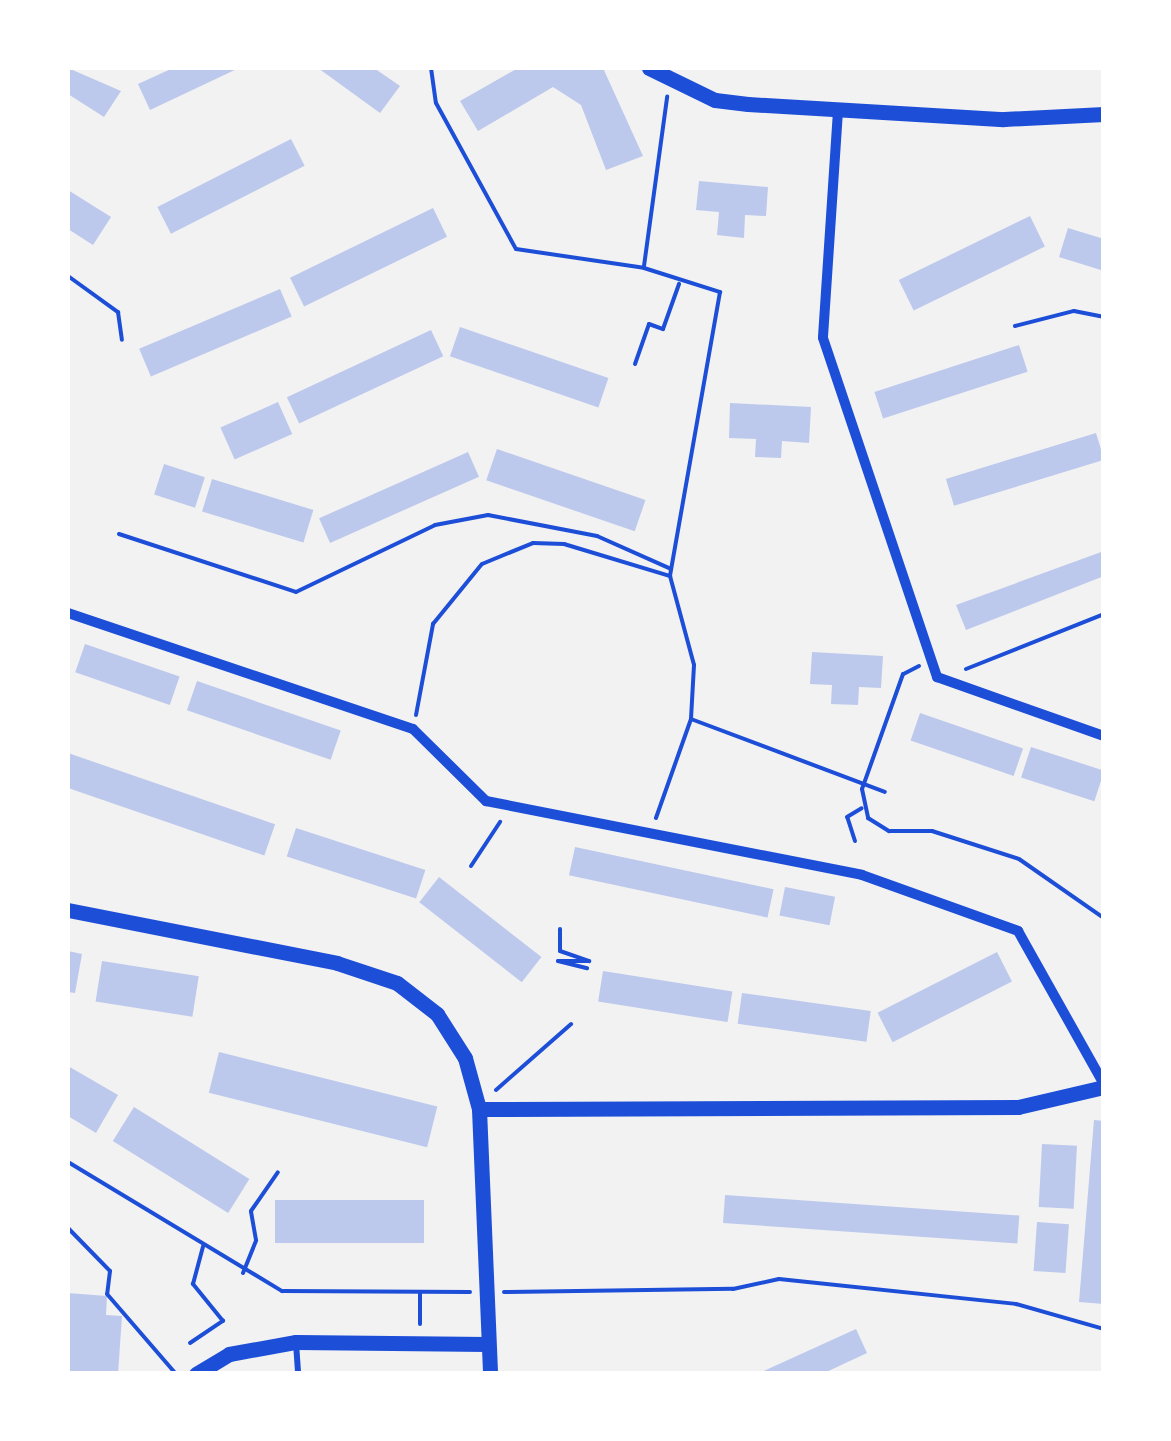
<!DOCTYPE html>
<style>
body{margin:0}
#map{position:relative;width:1171px;height:1441px;overflow:hidden;background:#f2f2f2;font-family:"Libre Baskerville",serif}
div>[style]{position:absolute}
.building>*{inset:0;background:#bdc9ec;transform-origin:0 0}
.path>*{height:4px;margin:-2px;padding:0 2px;transform-origin:2px;border-radius:2px;background:#1d4ed8}
.service>*{height:6px;margin:-3px;padding:0 3px;transform-origin:3px;border-radius:3px;background:#1d4ed8}
.minor>*{height:10px;margin:-5px;padding:0 5px;transform-origin:5px;border-radius:5px;background:#1d4ed8}
.tertiary>*{height:15px;margin:-7.5px;padding:0 7.5px;transform-origin:7.5px;border-radius:7.5px;background:#1d4ed8}
span{translate:-50% -50%;white-space:nowrap;text-align:center;line-height:1.15;-webkit-text-stroke:8px #fff;paint-order:stroke}
.frame{position:absolute;inset:0;border:70px solid #fff;pointer-events:none}
</style>
<div id="map">
<div class="building">
<div style="clip-path:polygon(68px 68px,121px 91px,104px 117px,68px 94px)"></div>
<div style="clip-path:polygon(173px 68px,239px 68px,150px 110px,138px 84px)"></div>
<div style="clip-path:polygon(318px 68px,374px 68px,400px 86px,380px 113px)"></div>
<div style="clip-path:polygon(518px 68px,603px 68px,643px 156px,606px 170px,581px 105px,553px 87px,478px 131px,460px 101px)"></div>
<div style="left:291px;top:139px;width:30px;height:150px;rotate:63deg"></div>
<div style="clip-path:polygon(699px 181px,768px 187px,766px 216px,745px 215px,744px 238px,717px 235px,719px 212px,696px 210px)"></div>
<div style="clip-path:polygon(68px 190px,111px 217px,93px 245px,68px 229px)"></div>
<div style="left:433px;top:208px;width:32px;height:159px;rotate:64deg"></div>
<div style="left:1030px;top:216px;width:34px;height:146px;rotate:64deg"></div>
<div style="clip-path:polygon(1068px 228px,1104px 239px,1104px 271px,1059px 257px)"></div>
<div style="left:280px;top:289px;width:30px;height:153px;rotate:67deg"></div>
<div style="left:460px;top:327px;width:157px;height:31px;rotate:19deg"></div>
<div style="left:431px;top:330px;width:29px;height:159px;rotate:65deg"></div>
<div style="left:1019px;top:345px;width:28px;height:152px;rotate:72deg"></div>
<div style="left:278px;top:402px;width:35px;height:63px;rotate:66deg"></div>
<div style="clip-path:polygon(730px 403px,811px 407px,809px 443px,782px 441px,781px 458px,755px 457px,756px 439px,729px 438px)"></div>
<div style="left:1096px;top:433px;width:28px;height:157px;rotate:73deg"></div>
<div style="left:497px;top:449px;width:157px;height:33px;rotate:19deg"></div>
<div style="left:468px;top:452px;width:27px;height:163px;rotate:66deg"></div>
<div style="left:164px;top:464px;width:43px;height:32px;rotate:18deg"></div>
<div style="left:212px;top:479px;width:106px;height:34px;rotate:17deg"></div>
<div style="clip-path:polygon(1104px 551px,1104px 576px,966px 630px,956px 605px)"></div>
<div style="left:85px;top:644px;width:100px;height:30px;rotate:19deg"></div>
<div style="clip-path:polygon(812px 652px,883px 656px,881px 688px,859px 687px,858px 705px,831px 704px,832px 685px,810px 684px)"></div>
<div style="left:197px;top:681px;width:152px;height:31px;rotate:19deg"></div>
<div style="left:920px;top:713px;width:109px;height:29px;rotate:19deg"></div>
<div style="left:1031px;top:747px;width:77px;height:32px;rotate:18deg"></div>
<div style="left:68px;top:753px;width:219px;height:33px;rotate:19deg"></div>
<div style="left:296px;top:828px;width:136px;height:30px;rotate:18deg"></div>
<div style="left:575px;top:847px;width:203px;height:29px;rotate:12deg"></div>
<div style="left:439px;top:877px;width:130px;height:32px;rotate:38deg"></div>
<div style="left:785px;top:887px;width:51px;height:29px;rotate:11deg"></div>
<div style="clip-path:polygon(68px 951px,82px 954px,75px 993px,68px 992px)"></div>
<div style="left:997px;top:952px;width:33px;height:134px;rotate:63deg"></div>
<div style="left:102px;top:961px;width:98px;height:41px;rotate:9deg"></div>
<div style="left:603px;top:971px;width:131px;height:31px;rotate:9deg"></div>
<div style="left:742px;top:993px;width:130px;height:31px;rotate:8deg"></div>
<div style="left:219px;top:1052px;width:225px;height:42px;rotate:14deg"></div>
<div style="clip-path:polygon(68px 1066px,118px 1095px,96px 1133px,68px 1116px)"></div>
<div style="left:134px;top:1107px;width:136px;height:40px;rotate:32deg"></div>
<div style="clip-path:polygon(1094px 1120px,1104px 1121px,1104px 1304px,1079px 1302px)"></div>
<div style="left:1042px;top:1144px;width:35px;height:63px;rotate:3deg"></div>
<div style="left:725px;top:1195px;width:295px;height:28px;rotate:4deg"></div>
<div style="left:424px;top:1200px;width:43px;height:149px;rotate:90deg"></div>
<div style="left:1037px;top:1222px;width:32px;height:49px;rotate:4deg"></div>
<div style="clip-path:polygon(68px 1293px,107px 1296px,106px 1315px,122px 1316px,118px 1374px,68px 1371px)"></div>
<div style="clip-path:polygon(856px 1329px,867px 1353px,822px 1374px,757px 1374px)"></div>
</div>
<div class="path">
<div style="left:431px;top:68px;width:35px;rotate:82deg"></div>
<div style="left:436px;top:103px;width:166px;rotate:61.3deg"></div>
<div style="left:516px;top:249px;width:129px;rotate:8.4deg"></div>
<div style="left:644px;top:268px;width:80px;rotate:17.5deg"></div>
<div style="left:720px;top:292px;width:288px;rotate:100deg"></div>
<div style="left:670px;top:576px;width:92px;rotate:74.9deg"></div>
<div style="left:694px;top:665px;width:54px;rotate:93.2deg"></div>
<div style="left:691px;top:719px;width:105px;rotate:109.5deg"></div>
<div style="left:644px;top:266px;width:171px;rotate:-82.2deg"></div>
<div style="left:68px;top:276px;width:62px;rotate:35.8deg"></div>
<div style="left:118px;top:312px;width:28px;rotate:82deg"></div>
<div style="left:1015px;top:326px;width:61px;rotate:-14.3deg"></div>
<div style="left:1074px;top:311px;width:31px;rotate:11deg"></div>
<div style="left:635px;top:364px;width:42px;rotate:-70.7deg"></div>
<div style="left:649px;top:324px;width:15px;rotate:20deg"></div>
<div style="left:663px;top:329px;width:48px;rotate:-70.4deg"></div>
<div style="left:119px;top:534px;width:186px;rotate:18.1deg"></div>
<div style="left:296px;top:592px;width:154px;rotate:-25.7deg"></div>
<div style="left:435px;top:525px;width:54px;rotate:-10.7deg"></div>
<div style="left:488px;top:515px;width:111px;rotate:10.9deg"></div>
<div style="left:597px;top:536px;width:79px;rotate:24deg"></div>
<div style="left:919px;top:666px;width:18px;rotate:153deg"></div>
<div style="left:903px;top:674px;width:122px;rotate:109.6deg"></div>
<div style="left:862px;top:789px;width:30px;rotate:78deg"></div>
<div style="left:868px;top:818px;width:25px;rotate:32deg"></div>
<div style="left:889px;top:831px;width:43px"></div>
<div style="left:932px;top:831px;width:91px;rotate:17.8deg"></div>
<div style="left:1019px;top:859px;width:103px;rotate:34.8deg"></div>
<div style="left:966px;top:669px;width:149px;rotate:-21.7deg"></div>
<div style="left:416px;top:715px;width:93px;rotate:-79.4deg"></div>
<div style="left:433px;top:624px;width:77px;rotate:-50.8deg"></div>
<div style="left:482px;top:564px;width:55px;rotate:-22.4deg"></div>
<div style="left:533px;top:543px;width:31px;rotate:2deg"></div>
<div style="left:564px;top:544px;width:111px;rotate:16.8deg"></div>
<div style="left:691px;top:719px;width:207px;rotate:20.6deg"></div>
<div style="left:855px;top:841px;width:25px;rotate:-108deg"></div>
<div style="left:847px;top:817px;width:17px;rotate:-31deg"></div>
<div style="left:471px;top:866px;width:53px;rotate:-56.6deg"></div>
<div style="left:560px;top:929px;width:22px;rotate:90deg"></div>
<div style="left:560px;top:951px;width:31px;rotate:19deg"></div>
<div style="left:589px;top:961px;width:31px;rotate:180deg"></div>
<div style="left:558px;top:961px;width:30px;rotate:14deg"></div>
<div style="left:496px;top:1090px;width:100px;rotate:-41.3deg"></div>
<div style="left:68px;top:1162px;width:250px;rotate:31.1deg"></div>
<div style="left:282px;top:1291px;width:188px;rotate:0.3deg"></div>
<div style="left:68px;top:1228px;width:60px;rotate:45.7deg"></div>
<div style="left:110px;top:1271px;width:23px;rotate:97deg"></div>
<div style="left:107px;top:1294px;width:106px;rotate:49.2deg"></div>
<div style="left:243px;top:1273px;width:35px;rotate:-68deg"></div>
<div style="left:256px;top:1240px;width:29px;rotate:-100deg"></div>
<div style="left:251px;top:1211px;width:47px;rotate:-55.3deg"></div>
<div style="left:504px;top:1292px;width:229px;rotate:-0.8deg"></div>
<div style="left:733px;top:1289px;width:47px;rotate:-12.3deg"></div>
<div style="left:779px;top:1279px;width:238px;rotate:6deg"></div>
<div style="left:1016px;top:1304px;width:91px;rotate:15.9deg"></div>
<div style="left:420px;top:1293px;width:31px;rotate:90deg"></div>
<div style="left:190px;top:1343px;width:40px;rotate:-34deg"></div>
<div style="left:223px;top:1321px;width:48px;rotate:-129deg"></div>
<div style="left:193px;top:1284px;width:39px;rotate:-75deg"></div>
</div>
<div class="service">
<div style="left:296px;top:1343px;width:31px;rotate:86deg"></div>
</div>
<div class="minor">
<div style="left:838px;top:111px;width:227px;rotate:93.8deg"></div>
<div style="left:823px;top:338px;width:358px;rotate:71.4deg"></div>
<div style="left:937px;top:677px;width:177px;rotate:19.5deg"></div>
<div style="left:68px;top:613px;width:364px;rotate:18.6deg"></div>
<div style="left:413px;top:729px;width:103px;rotate:44.6deg"></div>
<div style="left:486px;top:801px;width:383px;rotate:11.1deg"></div>
<div style="left:862px;top:875px;width:166px;rotate:19.7deg"></div>
<div style="left:1018px;top:931px;width:176px;rotate:60.7deg"></div>
</div>
<div class="tertiary">
<div style="left:649px;top:68px;width:73px;rotate:25.9deg"></div>
<div style="left:715px;top:100px;width:33px;rotate:7deg"></div>
<div style="left:748px;top:104px;width:256px;rotate:3.4deg"></div>
<div style="left:1004px;top:119px;width:100px;rotate:-2.9deg"></div>
<div style="left:68px;top:910px;width:274px;rotate:11.1deg"></div>
<div style="left:337px;top:963px;width:63px;rotate:18.4deg"></div>
<div style="left:397px;top:983px;width:51px;rotate:37.8deg"></div>
<div style="left:437px;top:1014px;width:52px;rotate:57.5deg"></div>
<div style="left:465px;top:1058px;width:53px;rotate:74.6deg"></div>
<div style="left:479px;top:1109px;width:265px;rotate:87.6deg"></div>
<div style="left:479px;top:1109px;width:539px;rotate:-0.21deg"></div>
<div style="left:1018px;top:1107px;width:88px;rotate:-13.1deg"></div>
<div style="left:196px;top:1374px;width:39px;rotate:-31deg"></div>
<div style="left:229px;top:1354px;width:68px;rotate:-10.2deg"></div>
<div style="left:296px;top:1342px;width:191px;rotate:0.6deg"></div>
</div>
<div class="frame"></div>
</div>
